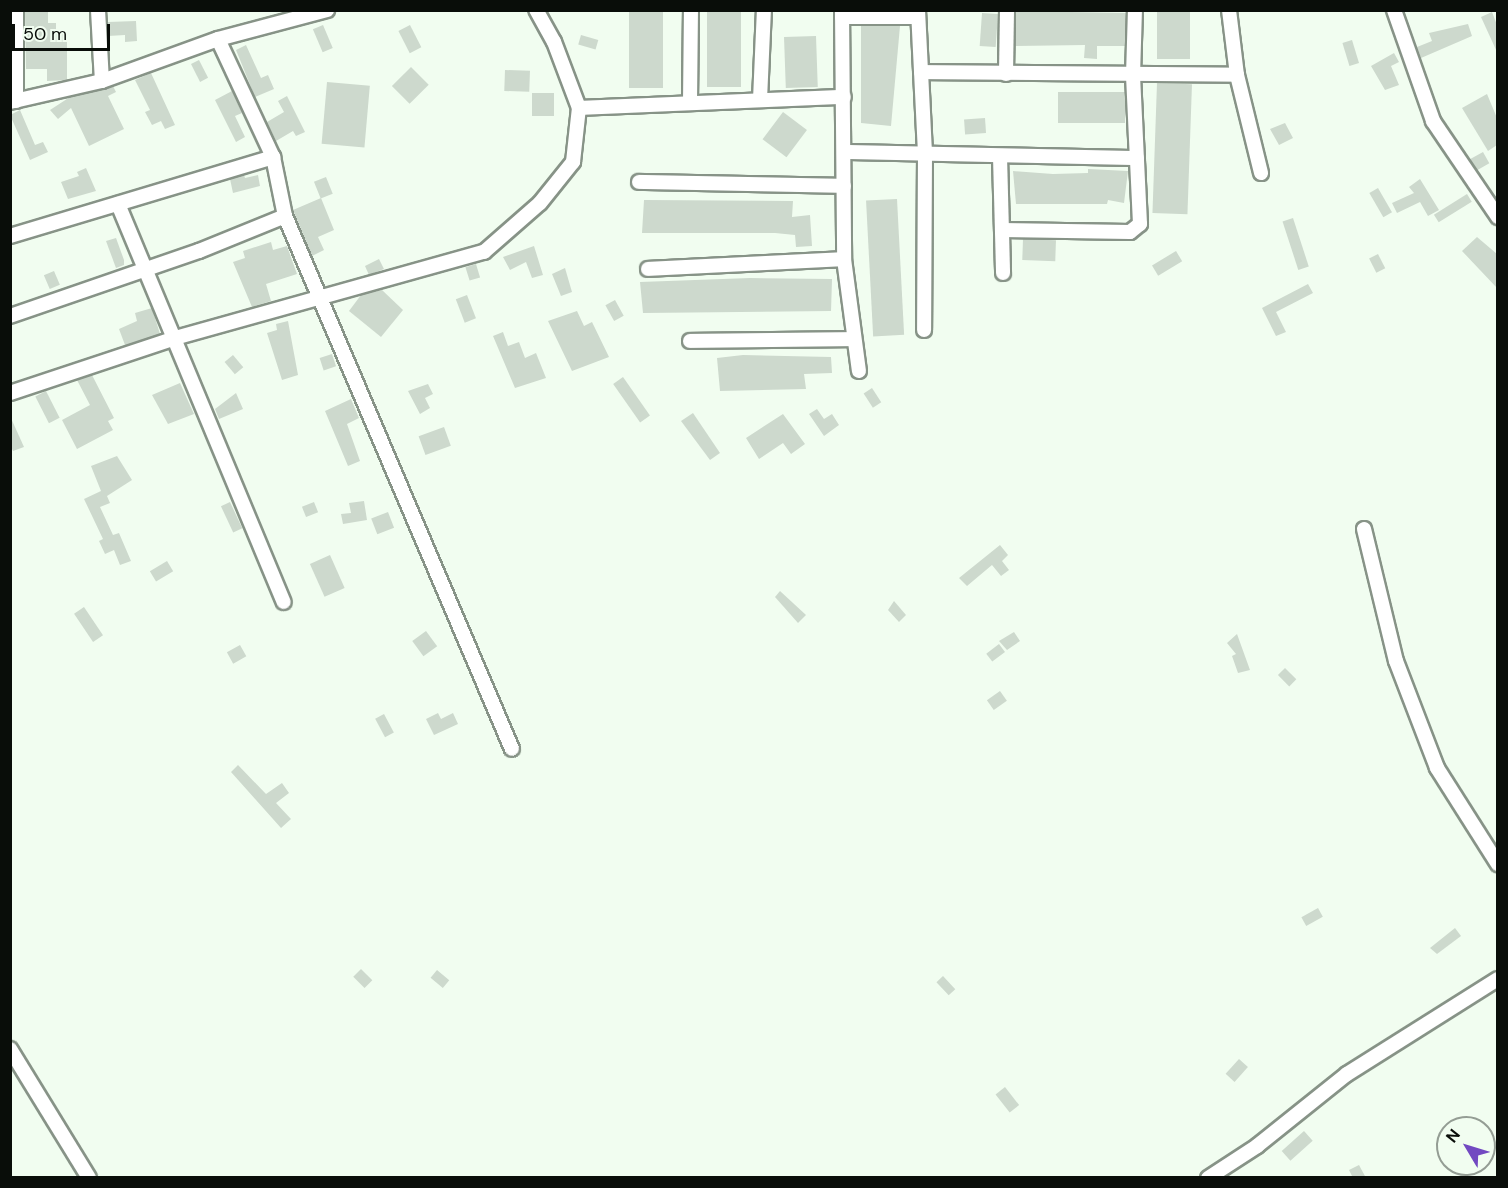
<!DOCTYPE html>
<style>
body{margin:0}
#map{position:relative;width:1508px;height:1188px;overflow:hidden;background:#f1fdf0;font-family:"DM Sans",sans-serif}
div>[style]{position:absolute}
.building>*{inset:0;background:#cdd9cd;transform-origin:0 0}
.roads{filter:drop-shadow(2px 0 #879387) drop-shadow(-2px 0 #879387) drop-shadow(0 2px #879387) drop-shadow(0 -2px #879387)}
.street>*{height:14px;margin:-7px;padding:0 7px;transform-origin:7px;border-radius:7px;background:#fff}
span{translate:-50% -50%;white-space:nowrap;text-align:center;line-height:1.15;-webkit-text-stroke:4.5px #f1fdf0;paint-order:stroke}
.frame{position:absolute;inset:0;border:12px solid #090d09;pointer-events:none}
.north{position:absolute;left:1436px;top:1116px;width:60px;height:60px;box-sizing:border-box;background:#f1fdf0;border:2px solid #949d94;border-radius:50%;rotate:308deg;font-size:16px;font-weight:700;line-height:24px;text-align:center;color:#090d09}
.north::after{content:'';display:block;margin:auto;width:21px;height:27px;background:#7249c1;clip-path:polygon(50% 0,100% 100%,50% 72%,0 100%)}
.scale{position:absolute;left:12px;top:24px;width:98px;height:27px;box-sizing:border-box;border:3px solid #090d09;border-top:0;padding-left:8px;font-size:18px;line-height:21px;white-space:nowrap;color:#090d09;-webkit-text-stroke:4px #f1fdf0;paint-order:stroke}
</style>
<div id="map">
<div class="building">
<div style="left:629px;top:10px;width:34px;height:78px"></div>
<div style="left:707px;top:10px;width:34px;height:77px"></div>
<div style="left:1157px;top:10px;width:33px;height:49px"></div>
<div style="clip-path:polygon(1016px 11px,1126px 13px,1125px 46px,1097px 46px,1097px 59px,1084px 58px,1085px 45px,1015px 46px)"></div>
<div style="clip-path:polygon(25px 12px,48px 12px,48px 23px,56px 23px,56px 33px,67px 34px,67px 80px,47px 81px,47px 69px,26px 69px)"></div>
<div style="clip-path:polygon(1492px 12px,1497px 25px,1497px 52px,1481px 17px)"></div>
<div style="left:982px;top:13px;width:16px;height:33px;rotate:4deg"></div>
<div style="clip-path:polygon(136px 21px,137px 41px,125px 42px,125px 35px,108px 36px,108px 22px)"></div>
<div style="clip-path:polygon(1468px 24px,1472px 36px,1421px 58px,1417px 47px,1432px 41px,1429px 33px)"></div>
<div style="left:323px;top:25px;width:25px;height:11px;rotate:67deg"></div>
<div style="left:410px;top:25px;width:25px;height:13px;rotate:63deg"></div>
<div style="clip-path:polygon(861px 26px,900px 26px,891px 126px,861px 123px)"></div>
<div style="left:581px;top:35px;width:18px;height:10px;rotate:16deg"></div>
<div style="left:816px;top:36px;width:51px;height:32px;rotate:88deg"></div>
<div style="left:1352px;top:40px;width:24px;height:10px;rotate:73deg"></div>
<div style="clip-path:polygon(246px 45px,261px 78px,268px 75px,274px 89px,255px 97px,236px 50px)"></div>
<div style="clip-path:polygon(1394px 53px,1399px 62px,1391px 66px,1399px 85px,1385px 90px,1371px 66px)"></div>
<div style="left:199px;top:60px;width:20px;height:9px;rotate:63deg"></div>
<div style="left:411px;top:67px;width:25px;height:27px;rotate:45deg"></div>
<div style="left:505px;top:70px;width:25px;height:21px;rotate:2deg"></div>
<div style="clip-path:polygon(151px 73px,175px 125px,165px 129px,161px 121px,152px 125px,145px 112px,150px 110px,135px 80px)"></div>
<div style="left:327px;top:82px;width:43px;height:62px;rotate:5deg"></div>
<div style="left:1157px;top:83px;width:35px;height:130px;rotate:2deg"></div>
<div style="clip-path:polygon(113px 86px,116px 92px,108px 96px,124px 129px,89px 146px,71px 108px,58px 119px,50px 110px,70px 97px)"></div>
<div style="clip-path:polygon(232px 91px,242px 113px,235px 116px,245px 137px,236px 142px,215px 100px)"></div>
<div style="left:1058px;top:92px;width:67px;height:31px"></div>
<div style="left:532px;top:93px;width:22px;height:23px"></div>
<div style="clip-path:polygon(1487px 94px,1497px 118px,1497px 145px,1488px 151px,1462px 108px)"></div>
<div style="clip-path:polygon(287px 96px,305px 132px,296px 136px,293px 131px,276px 141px,267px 122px,284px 112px,278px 101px)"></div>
<div style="clip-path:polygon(20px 110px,35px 145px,43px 142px,48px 152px,30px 160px,10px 115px)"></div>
<div style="left:783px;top:112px;width:30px;height:34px;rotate:37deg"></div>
<div style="left:985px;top:118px;width:15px;height:21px;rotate:86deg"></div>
<div style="clip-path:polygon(1285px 123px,1293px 138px,1279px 145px,1270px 129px)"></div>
<div style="left:1483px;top:152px;width:13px;height:15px;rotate:61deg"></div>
<div style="clip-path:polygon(86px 168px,96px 191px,68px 199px,61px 182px,79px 176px,77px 172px)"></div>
<div style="clip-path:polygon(1088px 169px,1128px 171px,1124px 203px,1108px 200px,1107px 204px,1016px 204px,1013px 171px,1053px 174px,1088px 173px)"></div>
<div style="clip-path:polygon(244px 175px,245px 178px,258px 175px,260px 186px,233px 193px,230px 179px)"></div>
<div style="left:326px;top:177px;width:18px;height:13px;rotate:68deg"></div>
<div style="clip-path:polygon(1420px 179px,1439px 210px,1428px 216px,1420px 202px,1397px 213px,1392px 203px,1414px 193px,1409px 187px)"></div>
<div style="left:1378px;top:188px;width:28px;height:10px;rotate:60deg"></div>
<div style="left:1467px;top:194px;width:9px;height:39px;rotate:58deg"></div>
<div style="clip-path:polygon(321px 198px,334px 230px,318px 237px,324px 250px,312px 256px,293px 210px)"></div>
<div style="left:897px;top:199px;width:136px;height:31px;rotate:87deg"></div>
<div style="clip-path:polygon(644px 200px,793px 201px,792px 217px,810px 215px,812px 246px,796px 247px,795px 235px,775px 233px,642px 233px)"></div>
<div style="left:1293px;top:218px;width:51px;height:11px;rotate:72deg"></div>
<div style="clip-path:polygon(1477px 237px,1497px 254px,1497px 288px,1462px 251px)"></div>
<div style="clip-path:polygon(116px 238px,124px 260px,124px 265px,116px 268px,106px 241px)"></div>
<div style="left:1023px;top:239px;width:33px;height:21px;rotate:2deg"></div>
<div style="clip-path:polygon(271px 242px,273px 250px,287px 246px,297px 274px,266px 284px,271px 301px,252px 307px,233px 262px,245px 258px,243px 251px)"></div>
<div style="clip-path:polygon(534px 246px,543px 275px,532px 278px,526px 262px,510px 270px,503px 257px)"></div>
<div style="left:1176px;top:251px;width:12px;height:28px;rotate:59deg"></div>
<div style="left:1378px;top:254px;width:16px;height:10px;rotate:63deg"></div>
<div style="clip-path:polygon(379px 259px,384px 269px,369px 275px,365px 266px)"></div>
<div style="left:476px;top:264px;width:14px;height:11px;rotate:73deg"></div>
<div style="clip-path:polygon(565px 268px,572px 292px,561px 296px,552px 274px)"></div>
<div style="left:54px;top:271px;width:15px;height:11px;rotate:67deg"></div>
<div style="clip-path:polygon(750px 278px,832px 279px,831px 311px,643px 313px,640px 282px)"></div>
<div style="clip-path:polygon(1308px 284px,1313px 293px,1276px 312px,1286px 332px,1276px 336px,1262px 308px)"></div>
<div style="clip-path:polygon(382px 290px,403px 310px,381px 337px,349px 311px,361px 295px)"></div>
<div style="left:467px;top:295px;width:25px;height:12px;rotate:69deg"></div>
<div style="left:615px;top:300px;width:18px;height:11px;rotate:61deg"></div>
<div style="clip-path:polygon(152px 308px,160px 334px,125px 345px,119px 329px,137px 321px,135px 313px)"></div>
<div style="clip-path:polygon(577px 311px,584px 326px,592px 322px,609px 357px,572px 371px,548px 321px)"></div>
<div style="clip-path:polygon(288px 321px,298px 375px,282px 380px,267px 333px,277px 330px,276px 324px)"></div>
<div style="clip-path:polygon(503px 332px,508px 346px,519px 342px,525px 358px,536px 353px,546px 378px,515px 388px,493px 336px)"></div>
<div style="left:332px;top:354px;width:13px;height:13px;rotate:72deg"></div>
<div style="left:233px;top:355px;width:16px;height:11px;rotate:50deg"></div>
<div style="clip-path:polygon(743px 355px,831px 357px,832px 373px,804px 374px,806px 389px,720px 391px,717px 358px)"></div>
<div style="clip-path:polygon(92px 375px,114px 418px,108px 421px,113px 430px,77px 449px,62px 420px,90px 405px,77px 380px)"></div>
<div style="left:623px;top:377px;width:47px;height:12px;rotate:55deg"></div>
<div style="clip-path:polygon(180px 383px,194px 414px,168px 424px,152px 395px)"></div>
<div style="clip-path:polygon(428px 384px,433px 394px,425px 398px,430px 408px,420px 414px,408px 391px)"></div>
<div style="left:872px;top:388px;width:17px;height:10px;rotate:57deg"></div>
<div style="left:46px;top:391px;width:30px;height:12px;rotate:63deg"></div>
<div style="clip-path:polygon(236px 393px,243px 409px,219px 419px,215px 409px)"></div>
<div style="clip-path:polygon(351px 399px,359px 418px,347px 424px,360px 461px,348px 466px,325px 411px)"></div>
<div style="clip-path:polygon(817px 409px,824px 419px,832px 414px,839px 425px,824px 436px,809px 414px)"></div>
<div style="clip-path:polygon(693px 413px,720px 453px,710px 460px,681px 421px)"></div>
<div style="clip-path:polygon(783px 414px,805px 444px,791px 454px,783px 443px,759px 459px,746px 438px)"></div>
<div style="clip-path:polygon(10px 416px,24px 447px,13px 451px,10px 445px)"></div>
<div style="left:444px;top:427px;width:20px;height:27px;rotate:70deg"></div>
<div style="clip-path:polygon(117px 456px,132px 480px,107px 496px,110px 503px,100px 507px,113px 535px,119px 533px,131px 561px,120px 565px,114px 550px,105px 554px,99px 541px,103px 539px,84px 499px,101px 491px,91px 466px)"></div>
<div style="clip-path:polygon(364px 501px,367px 520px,343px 524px,341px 514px,351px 513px,349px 503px)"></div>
<div style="left:230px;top:502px;width:29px;height:10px;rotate:65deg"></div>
<div style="left:314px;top:502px;width:11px;height:13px;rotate:68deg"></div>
<div style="left:388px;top:512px;width:17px;height:18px;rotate:69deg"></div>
<div style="clip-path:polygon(1000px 545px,1008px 555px,1002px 561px,1009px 570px,1001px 576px,992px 565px,967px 586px,959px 578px)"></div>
<div style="left:330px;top:555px;width:36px;height:22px;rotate:66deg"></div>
<div style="left:167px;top:561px;width:12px;height:20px;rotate:59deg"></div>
<div style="clip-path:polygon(780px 591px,806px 615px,798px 623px,775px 597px)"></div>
<div style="clip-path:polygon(894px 601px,906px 615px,899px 622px,888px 610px)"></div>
<div style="left:84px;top:607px;width:34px;height:12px;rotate:56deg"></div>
<div style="left:426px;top:631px;width:19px;height:17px;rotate:54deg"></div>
<div style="clip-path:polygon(1014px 632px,1020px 641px,1007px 650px,999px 641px)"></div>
<div style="clip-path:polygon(1237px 634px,1250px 670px,1238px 673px,1232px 656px,1236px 654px,1227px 643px)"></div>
<div style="left:999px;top:644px;width:10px;height:16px;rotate:53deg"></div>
<div style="left:240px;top:645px;width:13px;height:15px;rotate:61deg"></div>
<div style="left:1285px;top:668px;width:16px;height:10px;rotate:45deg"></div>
<div style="left:1000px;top:691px;width:12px;height:16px;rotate:55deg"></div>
<div style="clip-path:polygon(438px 713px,441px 719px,453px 713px,458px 724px,434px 735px,426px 719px)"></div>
<div style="left:384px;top:714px;width:21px;height:10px;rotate:62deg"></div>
<div style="clip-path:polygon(238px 765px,266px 794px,282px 783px,289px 793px,276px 803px,291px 819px,281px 828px,231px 772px)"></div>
<div style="left:1318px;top:908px;width:10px;height:19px;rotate:61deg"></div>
<div style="clip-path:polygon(1455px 928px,1461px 936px,1437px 954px,1430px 948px)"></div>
<div style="left:361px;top:969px;width:16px;height:11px;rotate:45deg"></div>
<div style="left:437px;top:970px;width:16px;height:10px;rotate:40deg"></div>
<div style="left:943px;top:976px;width:18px;height:9px;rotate:47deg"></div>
<div style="left:1239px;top:1059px;width:12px;height:20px;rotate:42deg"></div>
<div style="left:1005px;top:1087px;width:23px;height:12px;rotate:52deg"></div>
<div style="left:1304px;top:1131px;width:13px;height:30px;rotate:48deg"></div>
<div style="clip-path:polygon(1359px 1165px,1366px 1178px,1353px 1178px,1349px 1170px)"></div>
</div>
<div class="roads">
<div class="street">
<div style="left:16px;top:10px;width:91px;rotate:90deg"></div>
<div style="left:98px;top:10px;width:71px;rotate:86.8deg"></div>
<div style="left:842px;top:10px;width:249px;rotate:89.5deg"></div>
<div style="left:844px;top:259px;width:113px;rotate:82.4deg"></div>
<div style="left:918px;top:10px;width:145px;rotate:87.2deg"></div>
<div style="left:925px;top:155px;width:175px;rotate:90.3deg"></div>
<div style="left:1229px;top:10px;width:65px;rotate:83deg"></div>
<div style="left:1237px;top:75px;width:101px;rotate:76.2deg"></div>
<div style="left:1394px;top:10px;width:118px;rotate:70.6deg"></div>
<div style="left:1433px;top:121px;width:116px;rotate:55.9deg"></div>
<div style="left:842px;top:17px;width:76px"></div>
<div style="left:921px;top:72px;width:316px;rotate:0.5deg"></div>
<div style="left:1006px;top:74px;width:64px;rotate:-89.1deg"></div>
<div style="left:760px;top:100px;width:90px;rotate:-87.5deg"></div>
<div style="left:10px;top:102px;width:94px;rotate:-12.9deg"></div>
<div style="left:102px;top:81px;width:123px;rotate:-19.9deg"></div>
<div style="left:218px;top:39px;width:113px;rotate:-14.9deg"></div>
<div style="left:690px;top:103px;width:93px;rotate:-89.4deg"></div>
<div style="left:579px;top:108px;width:265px;rotate:-2.4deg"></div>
<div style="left:844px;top:152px;width:293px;rotate:1.2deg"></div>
<div style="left:1000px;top:156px;width:117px;rotate:88.5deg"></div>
<div style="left:639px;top:182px;width:205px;rotate:1.1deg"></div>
<div style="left:118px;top:204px;width:431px;rotate:67.4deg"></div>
<div style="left:285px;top:216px;width:579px;rotate:66.93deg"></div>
<div style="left:1002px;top:230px;width:128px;rotate:0.9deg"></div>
<div style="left:1130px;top:232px;width:13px;rotate:-39deg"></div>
<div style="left:1140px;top:224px;width:148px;rotate:-92.7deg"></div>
<div style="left:1133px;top:76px;width:66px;rotate:-88.3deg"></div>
<div style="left:10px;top:236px;width:275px;rotate:-16.7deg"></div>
<div style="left:648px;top:269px;width:196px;rotate:-2.9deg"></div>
<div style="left:10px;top:316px;width:200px;rotate:-19deg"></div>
<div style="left:199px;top:251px;width:93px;rotate:-22.1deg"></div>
<div style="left:285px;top:216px;width:60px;rotate:-101.5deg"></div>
<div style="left:273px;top:157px;width:130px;rotate:-115deg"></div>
<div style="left:690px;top:341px;width:164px;rotate:-0.7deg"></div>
<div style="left:10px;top:393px;width:174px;rotate:-18.4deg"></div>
<div style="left:175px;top:338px;width:321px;rotate:-15.6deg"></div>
<div style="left:484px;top:252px;width:74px;rotate:-41.2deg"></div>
<div style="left:540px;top:203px;width:53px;rotate:-51.2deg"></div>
<div style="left:573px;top:162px;width:54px;rotate:-83.7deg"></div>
<div style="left:579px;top:108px;width:71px;rotate:-110.7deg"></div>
<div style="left:554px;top:42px;width:37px;rotate:-119deg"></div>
<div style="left:1364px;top:529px;width:136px;rotate:76.4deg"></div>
<div style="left:1396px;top:661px;width:115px;rotate:69deg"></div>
<div style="left:1437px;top:768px;width:114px;rotate:57.6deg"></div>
<div style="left:10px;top:1049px;width:151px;rotate:58.5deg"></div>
<div style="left:1208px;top:1178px;width:59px;rotate:-33.1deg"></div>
<div style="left:1257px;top:1146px;width:115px;rotate:-38.7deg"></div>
<div style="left:1347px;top:1074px;width:178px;rotate:-32.2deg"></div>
</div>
</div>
<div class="frame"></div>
<div class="north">N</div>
<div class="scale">50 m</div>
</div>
